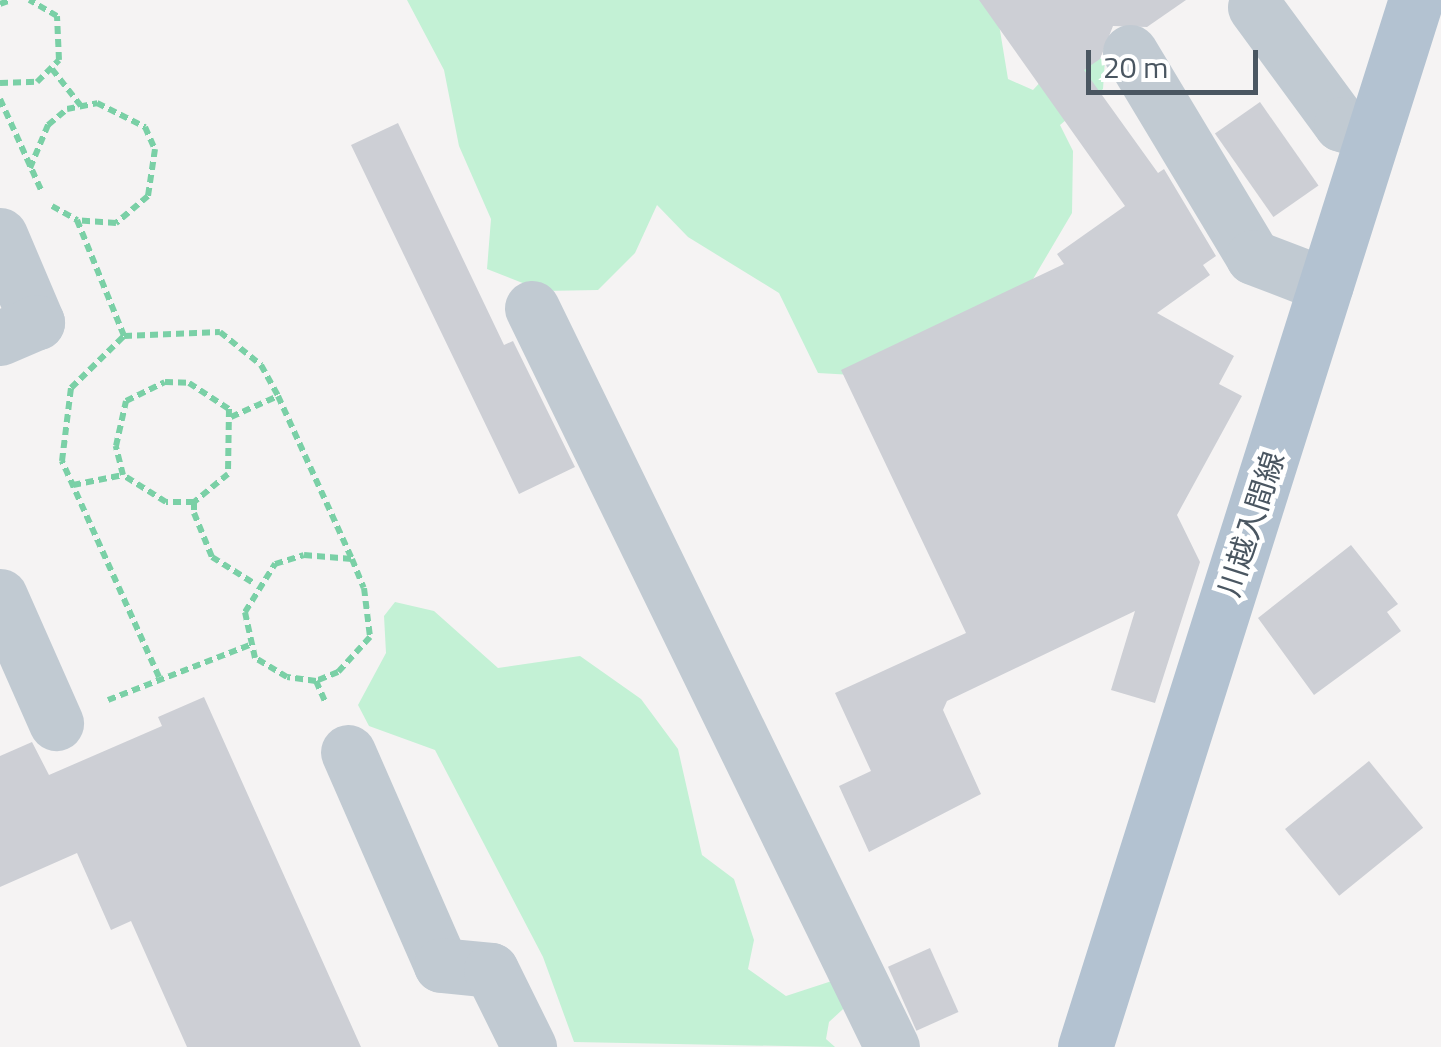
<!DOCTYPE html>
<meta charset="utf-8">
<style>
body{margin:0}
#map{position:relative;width:1441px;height:1047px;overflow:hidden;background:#f5f3f3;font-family:"Titillium Web","Noto Sans JP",sans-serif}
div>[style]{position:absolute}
.green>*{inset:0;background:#c3f1d5}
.building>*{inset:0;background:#cdcfd5;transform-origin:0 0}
.path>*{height:6px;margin-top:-3px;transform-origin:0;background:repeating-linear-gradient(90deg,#7ad0a6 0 8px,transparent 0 13px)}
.minor>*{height:55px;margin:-27.5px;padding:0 27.5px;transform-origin:27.5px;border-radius:27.5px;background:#c1cad2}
.major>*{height:55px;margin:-27.5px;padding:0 27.5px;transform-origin:27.5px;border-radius:27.5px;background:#b3c2d1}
span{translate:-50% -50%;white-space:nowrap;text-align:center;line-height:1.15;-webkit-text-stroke:9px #fff;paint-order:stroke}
.street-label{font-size:30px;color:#4a5661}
.scale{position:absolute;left:1086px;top:50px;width:172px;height:45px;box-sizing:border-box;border:5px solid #4a5661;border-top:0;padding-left:12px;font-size:30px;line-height:35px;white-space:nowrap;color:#4a5661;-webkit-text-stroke:8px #fff;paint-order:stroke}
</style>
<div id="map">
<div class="green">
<div style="clip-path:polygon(407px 0,995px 0,1008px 79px,1033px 90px,1065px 55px,1105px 59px,1103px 89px,1060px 125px,1073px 151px,1072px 213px,1009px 320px,905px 378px,818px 373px,779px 293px,688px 237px,657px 205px,635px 253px,598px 290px,543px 291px,487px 269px,491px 219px,459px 146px,444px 70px)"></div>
<div style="clip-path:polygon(395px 602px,434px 611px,498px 668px,580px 656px,641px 699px,678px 749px,702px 855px,734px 879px,754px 940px,748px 969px,786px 996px,841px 978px,854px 999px,829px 1022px,826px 1039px,835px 1047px,574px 1042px,543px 957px,435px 750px,369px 726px,358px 705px,386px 653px,384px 616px)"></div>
</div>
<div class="building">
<div style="clip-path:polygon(979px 0,1186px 0,1147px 27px,1113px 26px,1100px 59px,1084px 70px,1158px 173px,1164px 169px,1216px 256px,1203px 265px,1210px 275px,1157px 313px,1234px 356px,1219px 384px,1242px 396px,1177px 515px,1200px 562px,1155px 703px,1111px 690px,1135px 611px,947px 701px,943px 710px,981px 794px,869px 852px,839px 786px,871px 771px,835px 693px,966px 633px,841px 370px,1064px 264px,1057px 254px,1125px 206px)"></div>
<div style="left:1260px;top:102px;width:102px;height:55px;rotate:55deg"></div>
<div style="clip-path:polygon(398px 123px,504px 345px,513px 341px,575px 467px,519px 494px,351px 145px)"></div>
<div style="clip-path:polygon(1351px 545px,1398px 604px,1387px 612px,1401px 631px,1314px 695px,1258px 618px)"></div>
<div style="clip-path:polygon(204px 697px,361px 1047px,187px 1047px,131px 921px,111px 930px,77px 853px,0 887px,0 756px,32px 742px,49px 775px,162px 726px,158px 717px)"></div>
<div style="left:1369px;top:761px;width:86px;height:108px;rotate:51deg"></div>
<div style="left:930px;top:948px;width:70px;height:46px;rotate:66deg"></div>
</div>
<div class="path">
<div style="left:0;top:4px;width:12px;rotate:-20deg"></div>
<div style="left:52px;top:69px;width:47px;rotate:51.9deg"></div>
<div style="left:0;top:83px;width:37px;rotate:-2deg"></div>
<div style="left:37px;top:82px;width:31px;rotate:-45deg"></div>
<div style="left:59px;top:60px;width:44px;rotate:-92.6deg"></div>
<div style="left:57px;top:16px;width:32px;rotate:-150deg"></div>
<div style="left:0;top:99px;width:102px;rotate:65.7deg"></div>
<div style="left:30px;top:168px;width:47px;rotate:-67.3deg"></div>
<div style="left:48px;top:125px;width:25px;rotate:-40deg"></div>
<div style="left:67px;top:109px;width:31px;rotate:-11deg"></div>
<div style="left:97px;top:103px;width:54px;rotate:26.6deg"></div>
<div style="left:145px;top:127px;width:24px;rotate:66deg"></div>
<div style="left:155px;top:149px;width:48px;rotate:98.5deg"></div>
<div style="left:148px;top:196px;width:42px;rotate:139.8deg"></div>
<div style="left:116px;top:223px;width:39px;rotate:-176deg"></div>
<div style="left:52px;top:206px;width:29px;rotate:29deg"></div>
<div style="left:77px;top:220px;width:125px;rotate:67.9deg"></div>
<div style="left:231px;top:417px;width:51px;rotate:-24.1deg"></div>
<div style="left:73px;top:485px;width:51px;rotate:-11.3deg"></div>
<div style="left:194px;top:502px;width:28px;rotate:180deg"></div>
<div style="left:166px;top:502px;width:51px;rotate:-147.9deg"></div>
<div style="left:123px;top:475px;width:30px;rotate:-104deg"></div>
<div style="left:116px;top:446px;width:46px;rotate:-77.5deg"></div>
<div style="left:126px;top:401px;width:43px;rotate:-26deg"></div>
<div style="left:165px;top:382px;width:24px;rotate:2deg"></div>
<div style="left:189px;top:383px;width:48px;rotate:33deg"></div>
<div style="left:229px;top:409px;width:65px;rotate:90.9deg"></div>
<div style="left:228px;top:474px;width:44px;rotate:140.5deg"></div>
<div style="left:194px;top:502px;width:11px;rotate:90deg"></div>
<div style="left:194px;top:513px;width:48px;rotate:67.8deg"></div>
<div style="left:212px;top:557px;width:51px;rotate:32.1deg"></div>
<div style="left:159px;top:677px;width:237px;rotate:-114.2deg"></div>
<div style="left:62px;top:461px;width:74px;rotate:-83deg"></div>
<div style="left:71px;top:388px;width:74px;rotate:-44.5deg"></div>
<div style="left:124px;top:336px;width:96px;rotate:-2.4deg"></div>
<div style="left:220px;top:332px;width:53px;rotate:38.8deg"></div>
<div style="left:261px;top:365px;width:35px;rotate:61deg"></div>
<div style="left:278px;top:396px;width:179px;rotate:65.6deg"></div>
<div style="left:352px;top:559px;width:31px;rotate:68deg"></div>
<div style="left:364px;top:588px;width:49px;rotate:83deg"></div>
<div style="left:370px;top:637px;width:47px;rotate:132.4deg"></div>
<div style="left:338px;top:672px;width:24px;rotate:158deg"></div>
<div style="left:316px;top:681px;width:29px;rotate:-172deg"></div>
<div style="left:287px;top:677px;width:37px;rotate:-149deg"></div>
<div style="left:255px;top:658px;width:47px;rotate:-102.3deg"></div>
<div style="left:245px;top:612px;width:57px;rotate:-58deg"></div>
<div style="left:275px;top:564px;width:30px;rotate:-17deg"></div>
<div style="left:304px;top:555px;width:48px;rotate:4.8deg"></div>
<div style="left:316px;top:681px;width:24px;rotate:66deg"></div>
<div style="left:108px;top:700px;width:152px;rotate:-21.2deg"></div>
</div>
<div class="minor">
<div style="left:1255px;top:7px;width:145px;rotate:53.7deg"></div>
<div style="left:1341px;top:124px;width:34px;rotate:17deg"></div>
<div style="left:1130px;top:52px;width:239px;rotate:59deg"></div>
<div style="left:1253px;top:257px;width:78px;rotate:21deg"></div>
<div style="left:0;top:235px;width:95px;rotate:67deg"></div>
<div style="left:37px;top:322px;width:40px;rotate:156.6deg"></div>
<div style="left:532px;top:308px;width:822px;rotate:64.03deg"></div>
<div style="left:0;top:596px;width:139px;rotate:66.2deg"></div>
<div style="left:348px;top:752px;width:232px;rotate:66.4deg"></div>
<div style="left:441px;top:965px;width:50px;rotate:5.7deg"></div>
<div style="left:491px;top:970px;width:86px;rotate:63.7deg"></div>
</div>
<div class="major">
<div style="left:1085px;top:1047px;width:1098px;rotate:-72.46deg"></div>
</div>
<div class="street-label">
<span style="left:1251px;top:524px;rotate:-72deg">川越入間線</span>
</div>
<div class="scale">20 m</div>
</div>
